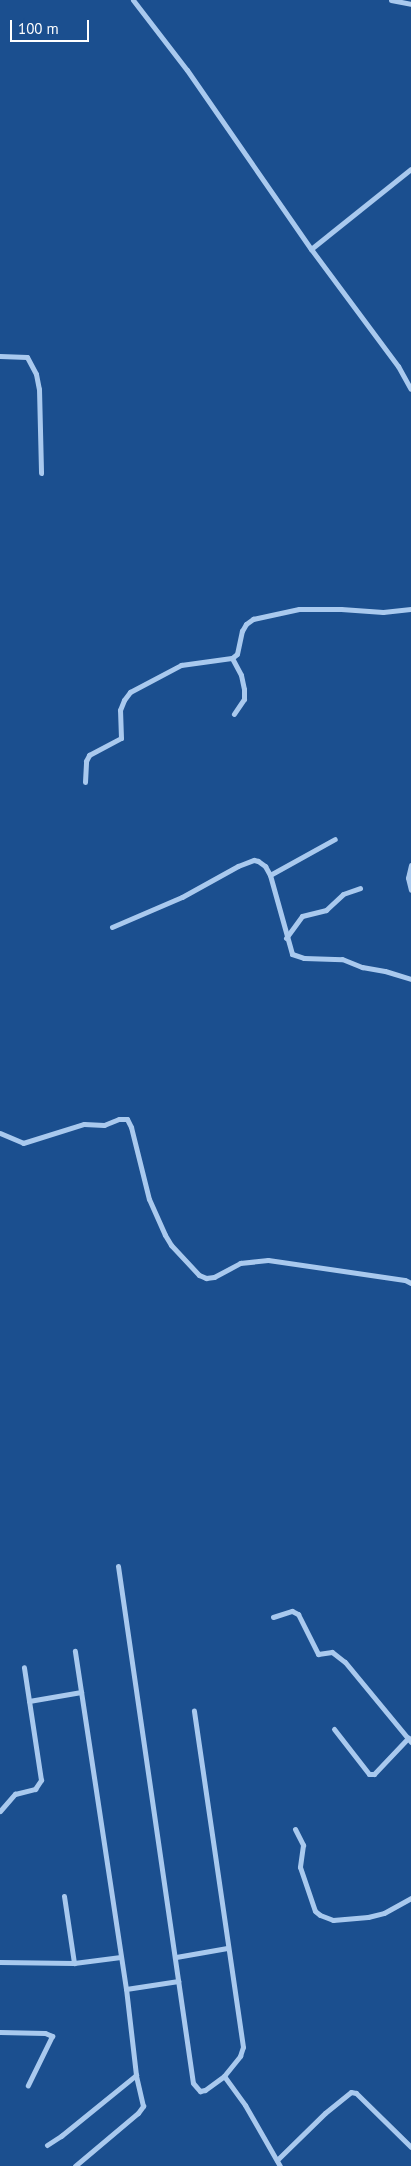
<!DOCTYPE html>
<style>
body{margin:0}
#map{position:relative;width:411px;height:2166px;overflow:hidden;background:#1b4f8f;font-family:"PT Sans",sans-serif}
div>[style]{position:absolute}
.street>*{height:5px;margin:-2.5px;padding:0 2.5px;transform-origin:2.5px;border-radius:2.5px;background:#a9c9ee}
span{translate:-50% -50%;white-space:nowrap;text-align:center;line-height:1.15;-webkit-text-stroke:4px #1b4f8f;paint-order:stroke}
.scale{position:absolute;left:10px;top:20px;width:79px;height:22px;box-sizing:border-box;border:2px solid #fff;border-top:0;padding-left:6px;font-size:15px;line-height:18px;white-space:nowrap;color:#fff;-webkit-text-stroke:4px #1b4f8f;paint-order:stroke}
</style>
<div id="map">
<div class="street">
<div style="left:133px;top:0;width:88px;rotate:52.4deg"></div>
<div style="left:187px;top:70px;width:218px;rotate:55.3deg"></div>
<div style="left:311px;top:249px;width:146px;rotate:53.4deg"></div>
<div style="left:398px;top:366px;width:26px;rotate:61deg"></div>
<div style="left:391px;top:0;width:20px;rotate:11deg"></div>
<div style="left:311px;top:249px;width:128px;rotate:-38.7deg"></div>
<div style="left:0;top:356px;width:27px;rotate:2deg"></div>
<div style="left:27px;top:357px;width:19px;rotate:62deg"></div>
<div style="left:36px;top:374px;width:15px;rotate:79deg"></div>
<div style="left:39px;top:389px;width:84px;rotate:88.6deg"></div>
<div style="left:232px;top:658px;width:19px;rotate:62deg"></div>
<div style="left:241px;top:675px;width:14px;rotate:78deg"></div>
<div style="left:244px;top:689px;width:10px;rotate:90deg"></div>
<div style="left:244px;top:699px;width:18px;rotate:124deg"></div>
<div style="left:85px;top:782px;width:21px;rotate:-87deg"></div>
<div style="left:86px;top:761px;width:7px;rotate:-63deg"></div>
<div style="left:89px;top:755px;width:36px;rotate:-28deg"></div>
<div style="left:121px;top:738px;width:28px;rotate:-92deg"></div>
<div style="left:120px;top:710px;width:11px;rotate:-68deg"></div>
<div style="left:124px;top:700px;width:10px;rotate:-53deg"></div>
<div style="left:130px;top:692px;width:58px;rotate:-27.9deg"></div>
<div style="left:181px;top:665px;width:51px;rotate:-7.8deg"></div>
<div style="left:232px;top:658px;width:6px;rotate:-39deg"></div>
<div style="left:237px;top:654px;width:24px;rotate:-78deg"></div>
<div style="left:242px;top:631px;width:8px;rotate:-60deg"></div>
<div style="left:246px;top:624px;width:9px;rotate:-36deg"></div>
<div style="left:253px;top:619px;width:47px;rotate:-12.3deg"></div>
<div style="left:299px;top:609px;width:42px"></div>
<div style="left:341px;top:609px;width:42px;rotate:4.1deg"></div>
<div style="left:383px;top:612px;width:28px;rotate:-6deg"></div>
<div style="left:411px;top:865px;width:13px;rotate:103deg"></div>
<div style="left:408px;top:878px;width:12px;rotate:76deg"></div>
<div style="left:270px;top:875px;width:74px;rotate:-29deg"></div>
<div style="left:112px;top:927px;width:76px;rotate:-23.2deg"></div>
<div style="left:182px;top:897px;width:64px;rotate:-29deg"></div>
<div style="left:238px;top:866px;width:17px;rotate:-21deg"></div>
<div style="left:254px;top:860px;width:4px;rotate:14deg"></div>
<div style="left:258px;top:861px;width:9px;rotate:36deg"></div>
<div style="left:265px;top:866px;width:10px;rotate:61deg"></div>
<div style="left:270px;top:875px;width:82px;rotate:74.4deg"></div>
<div style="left:292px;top:954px;width:13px;rotate:18deg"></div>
<div style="left:304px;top:958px;width:38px;rotate:2deg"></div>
<div style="left:342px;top:959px;width:22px;rotate:22deg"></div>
<div style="left:362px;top:967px;width:23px;rotate:10deg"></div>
<div style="left:385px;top:971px;width:27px;rotate:17deg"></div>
<div style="left:286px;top:938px;width:27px;rotate:-54deg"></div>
<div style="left:302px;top:916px;width:25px;rotate:-14deg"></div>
<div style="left:326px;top:910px;width:23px;rotate:-43deg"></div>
<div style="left:343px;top:894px;width:18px;rotate:-19deg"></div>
<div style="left:0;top:1133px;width:25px;rotate:23deg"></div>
<div style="left:23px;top:1143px;width:64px;rotate:-17.3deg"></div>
<div style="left:84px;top:1124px;width:20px;rotate:3deg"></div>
<div style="left:104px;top:1125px;width:16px;rotate:-22deg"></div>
<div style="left:119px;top:1119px;width:8px"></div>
<div style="left:127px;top:1119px;width:9px;rotate:63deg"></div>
<div style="left:131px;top:1127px;width:74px;rotate:76deg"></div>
<div style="left:149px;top:1199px;width:39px;rotate:66deg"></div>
<div style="left:165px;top:1235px;width:12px;rotate:59deg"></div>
<div style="left:171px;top:1245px;width:41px;rotate:47deg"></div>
<div style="left:199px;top:1275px;width:8px;rotate:23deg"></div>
<div style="left:206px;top:1278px;width:8px;rotate:-7deg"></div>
<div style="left:214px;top:1277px;width:30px;rotate:-28deg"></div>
<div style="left:240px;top:1263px;width:28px;rotate:-6deg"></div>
<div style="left:268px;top:1260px;width:138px;rotate:8.3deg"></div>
<div style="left:405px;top:1280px;width:7px;rotate:27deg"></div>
<div style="left:118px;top:1566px;width:522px;rotate:81.75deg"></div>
<div style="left:193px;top:2083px;width:11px;rotate:49deg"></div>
<div style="left:200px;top:2091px;width:5px;rotate:-11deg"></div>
<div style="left:205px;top:2090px;width:24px;rotate:-36deg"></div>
<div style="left:224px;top:2076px;width:26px;rotate:-51deg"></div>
<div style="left:240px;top:2056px;width:9px;rotate:-72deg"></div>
<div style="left:243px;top:2047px;width:340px;rotate:-98.3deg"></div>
<div style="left:273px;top:1617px;width:20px;rotate:-18deg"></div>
<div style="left:292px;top:1611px;width:7px;rotate:27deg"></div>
<div style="left:298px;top:1614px;width:45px;rotate:63.4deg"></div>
<div style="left:318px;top:1654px;width:14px;rotate:-8deg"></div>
<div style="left:332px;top:1652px;width:16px;rotate:38deg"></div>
<div style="left:345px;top:1662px;width:104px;rotate:50.5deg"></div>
<div style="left:29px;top:1701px;width:53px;rotate:-9.8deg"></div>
<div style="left:334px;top:1729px;width:57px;rotate:52.1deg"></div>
<div style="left:369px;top:1774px;width:5px"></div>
<div style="left:374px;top:1774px;width:50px;rotate:-46.6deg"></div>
<div style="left:0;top:1811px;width:23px;rotate:-49deg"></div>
<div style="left:15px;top:1794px;width:21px;rotate:-14deg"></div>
<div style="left:35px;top:1789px;width:11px;rotate:-56deg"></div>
<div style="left:41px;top:1780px;width:114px;rotate:-98.6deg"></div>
<div style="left:295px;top:1829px;width:18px;rotate:63deg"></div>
<div style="left:303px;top:1845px;width:22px;rotate:98deg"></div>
<div style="left:300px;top:1867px;width:46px;rotate:71.2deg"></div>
<div style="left:315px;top:1911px;width:6px;rotate:39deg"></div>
<div style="left:320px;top:1915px;width:14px;rotate:21deg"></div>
<div style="left:333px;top:1920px;width:35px;rotate:-5deg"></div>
<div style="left:368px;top:1917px;width:16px;rotate:-14deg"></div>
<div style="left:384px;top:1913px;width:31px;rotate:-29deg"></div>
<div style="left:64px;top:1896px;width:68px;rotate:81.5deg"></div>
<div style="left:176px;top:1957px;width:52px;rotate:-10deg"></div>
<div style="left:0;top:1962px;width:74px;rotate:0.8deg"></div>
<div style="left:74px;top:1963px;width:47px;rotate:-7.3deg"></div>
<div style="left:126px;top:1989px;width:53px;rotate:-8.7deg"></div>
<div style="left:0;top:2032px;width:45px;rotate:1.3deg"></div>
<div style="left:45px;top:2033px;width:8px;rotate:23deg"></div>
<div style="left:52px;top:2036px;width:55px;rotate:116.1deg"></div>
<div style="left:224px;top:2076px;width:36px;rotate:54deg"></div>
<div style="left:245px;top:2105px;width:70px;rotate:60.2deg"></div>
<div style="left:47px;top:2145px;width:17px;rotate:-33deg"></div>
<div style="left:61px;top:2136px;width:97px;rotate:-39.1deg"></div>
<div style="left:277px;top:2160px;width:67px;rotate:-44.4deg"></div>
<div style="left:325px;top:2113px;width:33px;rotate:-39deg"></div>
<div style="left:351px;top:2092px;width:5px;rotate:11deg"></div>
<div style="left:356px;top:2093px;width:77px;rotate:44.5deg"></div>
<div style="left:75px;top:2166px;width:82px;rotate:-40.1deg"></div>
<div style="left:138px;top:2113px;width:9px;rotate:-54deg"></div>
<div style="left:143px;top:2106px;width:32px;rotate:-103deg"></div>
<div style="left:136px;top:2075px;width:87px;rotate:-96.6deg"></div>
<div style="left:126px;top:1989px;width:342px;rotate:-98.6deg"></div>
</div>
<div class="scale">100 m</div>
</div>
